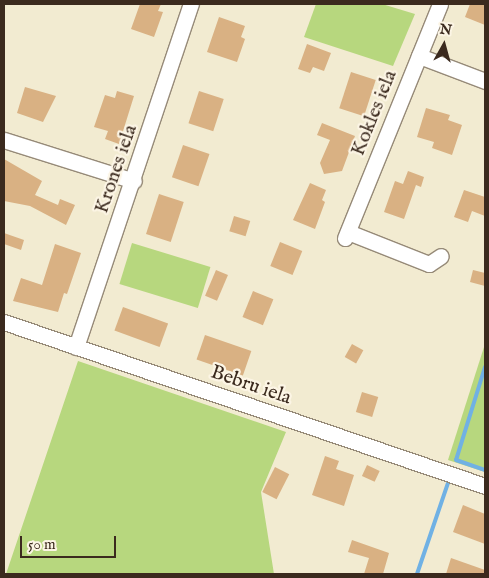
<!DOCTYPE html>
<style>
body{margin:0}
#map{position:relative;width:489px;height:578px;overflow:hidden;background:#f2ebd1;font-family:"IM FELL English",serif}
div>[style]{position:absolute}
.green>*{inset:0;background:#b7d77e;transform-origin:0 0}
.stream>*{height:4px;margin:-2px;padding:0 2px;transform-origin:2px;border-radius:2px;background:#70b1e4}
.building>*{inset:0;background:#d9b183;transform-origin:0 0}
.roads{filter:drop-shadow(1px 0 #968a78) drop-shadow(-1px 0 #968a78) drop-shadow(0 1px #968a78) drop-shadow(0 -1px #968a78)}
.street>*{height:15px;margin:-7.5px;padding:0 7.5px;transform-origin:7.5px;border-radius:7.5px;background:#fff}
span{translate:-50% -50%;white-space:nowrap;text-align:center;line-height:1.15;-webkit-text-stroke:4.5px #fcf5e5;paint-order:stroke}
.street-label{font-size:20px;color:#3b2a1e}
.frame{position:absolute;inset:0;border:5px solid #3b2a1e;pointer-events:none}
.north{position:absolute;left:419px;top:20px;width:50px;height:50px;-webkit-text-stroke:4px #fcf5e5;paint-order:stroke;rotate:7deg;font-size:14px;font-weight:700;line-height:20px;text-align:center;color:#3b2a1e}
.north::after{content:'';display:block;margin:auto;width:18px;height:22px;background:#3b2a1e;clip-path:polygon(50% 0,100% 100%,50% 72%,0 100%)}
.scale{position:absolute;left:20px;top:536px;width:96px;height:22px;box-sizing:border-box;border:2px solid #3b2a1e;border-top:0;padding-left:6px;font-size:15px;line-height:18px;white-space:nowrap;color:#3b2a1e;-webkit-text-stroke:4px #fcf5e5;paint-order:stroke}
</style>
<div id="map">
<div class="green">
<div style="clip-path:polygon(316px 4px,382px 4px,415px 14px,393px 66px,304px 37px)"></div>
<div style="left:132px;top:243px;width:82px;height:43px;rotate:17deg"></div>
<div style="clip-path:polygon(484px 347px,485px 348px,485px 472px,448px 460px)"></div>
<div style="clip-path:polygon(78px 361px,286px 432px,261px 492px,274px 574px,6px 574px)"></div>
</div>
<div class="stream">
<div style="left:485px;top:367px;width:97px;rotate:107.3deg"></div>
<div style="left:456px;top:460px;width:31px;rotate:19deg"></div>
<div style="left:417px;top:574px;width:96px;rotate:-71.2deg"></div>
</div>
<div class="building">
<div style="clip-path:polygon(140px 4px,161px 4px,158px 11px,163px 12px,154px 37px,131px 29px)"></div>
<div style="clip-path:polygon(470px 4px,485px 4px,485px 25px,465px 17px)"></div>
<div style="clip-path:polygon(219px 17px,245px 26px,241px 37px,245px 39px,237px 62px,207px 52px)"></div>
<div style="clip-path:polygon(307px 44px,331px 53px,324px 71px,313px 67px,310px 73px,298px 69px)"></div>
<div style="left:351px;top:72px;width:26px;height:38px;rotate:18deg"></div>
<div style="clip-path:polygon(25px 87px,56px 96px,43px 122px,17px 113px)"></div>
<div style="clip-path:polygon(117px 91px,134px 96px,119px 144px,105px 139px,108px 131px,94px 127px,105px 95px,115px 98px)"></div>
<div style="left:199px;top:91px;width:26px;height:34px;rotate:18deg"></div>
<div style="clip-path:polygon(426px 108px,450px 115px,448px 120px,462px 125px,452px 155px,432px 148px,434px 142px,417px 137px)"></div>
<div style="clip-path:polygon(322px 123px,355px 136px,342px 171px,324px 174px,320px 163px,330px 140px,317px 135px)"></div>
<div style="left:183px;top:145px;width:28px;height:34px;rotate:19deg"></div>
<div style="clip-path:polygon(4px 159px,42px 181px,35px 195px,58px 205px,60px 199px,75px 205px,66px 225px,30px 206px,4px 201px)"></div>
<div style="clip-path:polygon(408px 171px,424px 177px,421px 187px,416px 185px,404px 219px,384px 212px,395px 181px,403px 184px)"></div>
<div style="clip-path:polygon(310px 183px,326px 190px,322px 200px,325px 202px,315px 229px,293px 220px)"></div>
<div style="clip-path:polygon(464px 190px,485px 197px,485px 216px,472px 211px,468px 222px,454px 217px)"></div>
<div style="left:159px;top:194px;width:26px;height:42px;rotate:18deg"></div>
<div style="left:234px;top:216px;width:17px;height:16px;rotate:17deg"></div>
<div style="clip-path:polygon(4px 233px,24px 240px,21px 250px,4px 244px)"></div>
<div style="left:280px;top:242px;width:24px;height:26px;rotate:22deg"></div>
<div style="clip-path:polygon(55px 244px,81px 253px,67px 294px,64px 293px,58px 312px,13px 301px,21px 278px,42px 285px)"></div>
<div style="left:216px;top:270px;width:13px;height:28px;rotate:23deg"></div>
<div style="clip-path:polygon(473px 270px,485px 273px,485px 286px,470px 282px)"></div>
<div style="left:253px;top:291px;width:22px;height:28px;rotate:22deg"></div>
<div style="left:123px;top:307px;width:48px;height:25px;rotate:20deg"></div>
<div style="left:205px;top:335px;width:49px;height:26px;rotate:19deg"></div>
<div style="left:352px;top:344px;width:13px;height:15px;rotate:29deg"></div>
<div style="left:362px;top:392px;width:17px;height:21px;rotate:17deg"></div>
<div style="clip-path:polygon(325px 456px,339px 461px,336px 469px,354px 475px,344px 506px,312px 495px)"></div>
<div style="left:367px;top:465px;width:14px;height:12px;rotate:25deg"></div>
<div style="left:275px;top:467px;width:16px;height:28px;rotate:27deg"></div>
<div style="clip-path:polygon(463px 505px,485px 514px,485px 544px,453px 532px)"></div>
<div style="clip-path:polygon(352px 540px,389px 553px,383px 574px,364px 574px,369px 558px,348px 552px)"></div>
<div style="clip-path:polygon(451px 558px,485px 570px,485px 574px,446px 574px)"></div>
</div>
<div class="roads">
<div class="street">
<div style="left:419px;top:56px;width:71px;rotate:20.7deg"></div>
<div style="left:4px;top:140px;width:136px;rotate:17.5deg"></div>
<div style="left:348px;top:232px;width:87px;rotate:21.6deg"></div>
<div style="left:429px;top:264px;width:14px;rotate:-34deg"></div>
<div style="left:345px;top:238px;width:253px;rotate:-67.9deg"></div>
<div style="left:4px;top:322px;width:508px;rotate:18.83deg"></div>
<div style="left:76px;top:347px;width:362px;rotate:-71.5deg"></div>
</div>
</div>
<div class="street-label">
<span style="left:374px;top:113px;rotate:-68deg">Kokles iela</span>
<span style="left:116px;top:169px;rotate:-71deg">Krones iela</span>
<span style="left:251px;top:385px;rotate:19deg">Bebru iela</span>
</div>
<div class="frame"></div>
<div class="north">N</div>
<div class="scale">50 m</div>
</div>
